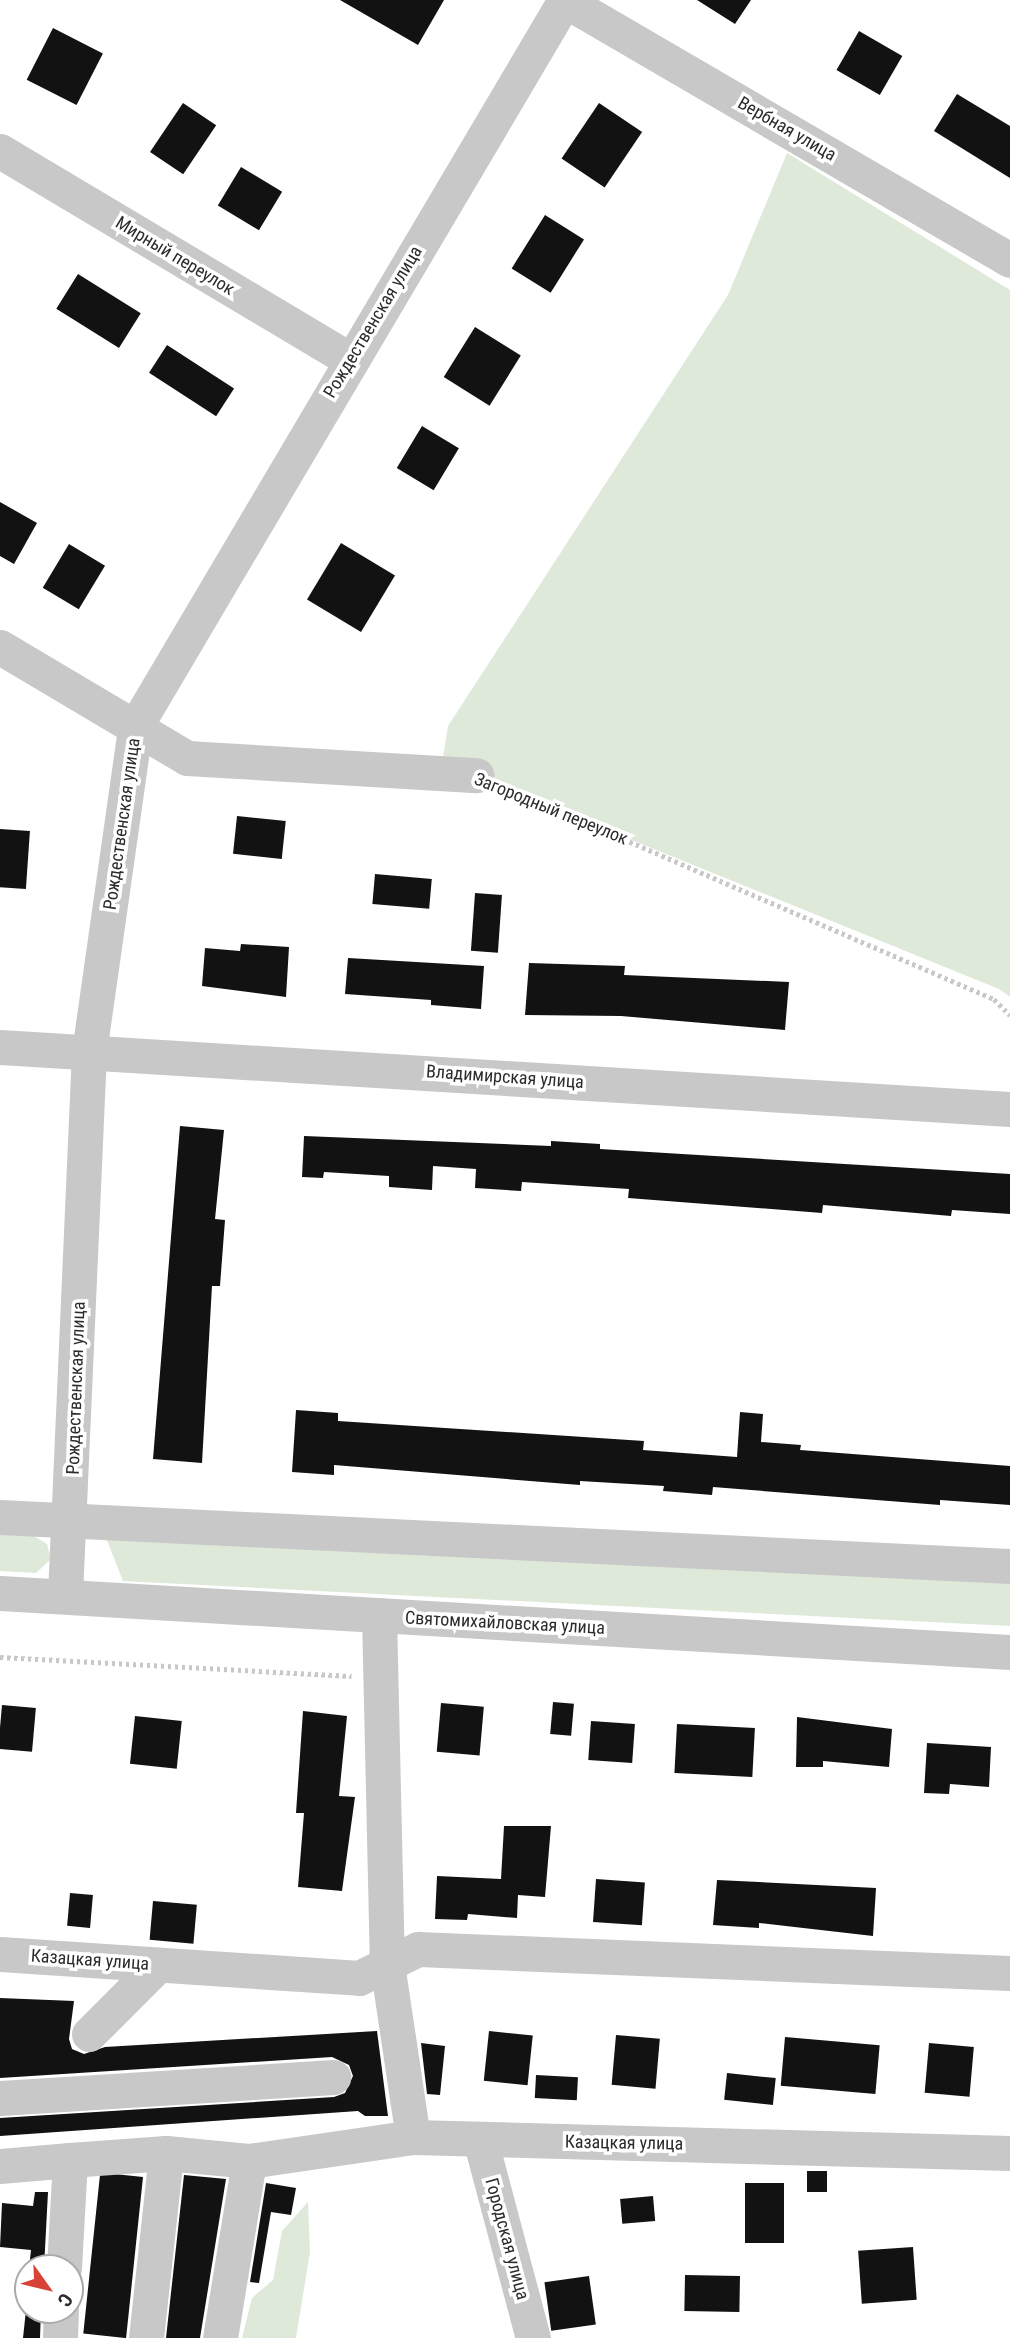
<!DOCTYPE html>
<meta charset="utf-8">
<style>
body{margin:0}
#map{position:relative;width:1010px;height:2338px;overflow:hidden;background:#fff;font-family:"Roboto Condensed",sans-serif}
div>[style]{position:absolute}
.green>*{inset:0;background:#dfe9d9}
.building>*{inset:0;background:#121212;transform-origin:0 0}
.path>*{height:4.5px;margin-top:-2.25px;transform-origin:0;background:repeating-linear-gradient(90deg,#c8c8c8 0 3.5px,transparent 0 7px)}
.minor>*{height:35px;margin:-17.5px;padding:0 17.5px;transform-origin:17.5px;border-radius:17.5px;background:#c8c8c8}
span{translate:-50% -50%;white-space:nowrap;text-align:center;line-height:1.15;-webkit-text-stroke:7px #fff;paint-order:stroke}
.street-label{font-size:18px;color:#2b2b2b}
.north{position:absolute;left:14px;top:2254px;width:70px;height:70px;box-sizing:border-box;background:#fff;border:2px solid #aaa;border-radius:50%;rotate:124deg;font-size:19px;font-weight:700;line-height:28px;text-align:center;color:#2b2b2b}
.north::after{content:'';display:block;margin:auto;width:24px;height:32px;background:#d94237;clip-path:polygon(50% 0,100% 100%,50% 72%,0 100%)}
</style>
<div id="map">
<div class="green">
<div style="clip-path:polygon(787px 153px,1010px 290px,1010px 997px,999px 989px,442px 763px,448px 726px,728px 295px)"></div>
<div style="clip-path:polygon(102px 1528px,1010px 1581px,1010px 1626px,123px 1581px)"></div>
<div style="clip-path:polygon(0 1531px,29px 1533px,47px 1544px,51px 1559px,36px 1573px,0 1571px)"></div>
<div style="clip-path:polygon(308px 2202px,310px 2252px,296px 2338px,242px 2338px,252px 2298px,273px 2280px,282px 2231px)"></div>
</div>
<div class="building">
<div style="clip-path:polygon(340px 0,444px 0,418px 45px)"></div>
<div style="clip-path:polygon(697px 0,751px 0,735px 24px)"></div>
<div style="left:53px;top:28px;width:56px;height:58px;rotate:27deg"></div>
<div style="left:859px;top:31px;width:50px;height:45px;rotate:30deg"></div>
<div style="clip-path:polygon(957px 94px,1010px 126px,1010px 178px,934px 131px)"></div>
<div style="left:183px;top:103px;width:40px;height:59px;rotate:34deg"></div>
<div style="left:599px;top:103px;width:52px;height:67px;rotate:34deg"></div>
<div style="left:241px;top:167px;width:48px;height:45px;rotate:31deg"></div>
<div style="left:545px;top:215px;width:46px;height:63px;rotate:32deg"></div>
<div style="left:78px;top:274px;width:74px;height:41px;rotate:32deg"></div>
<div style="left:475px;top:327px;width:54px;height:59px;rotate:32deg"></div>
<div style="left:167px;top:345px;width:80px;height:33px;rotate:33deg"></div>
<div style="left:422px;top:426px;width:43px;height:49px;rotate:31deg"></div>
<div style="clip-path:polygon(0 502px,37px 523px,14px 564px,0 556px)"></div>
<div style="left:341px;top:543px;width:63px;height:66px;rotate:31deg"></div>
<div style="left:69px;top:544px;width:42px;height:51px;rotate:31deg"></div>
<div style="left:237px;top:816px;width:49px;height:38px;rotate:6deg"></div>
<div style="left:0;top:829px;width:30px;height:58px;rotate:4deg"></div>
<div style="left:375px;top:874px;width:57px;height:30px;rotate:5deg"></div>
<div style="left:475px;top:893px;width:27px;height:58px;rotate:4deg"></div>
<div style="clip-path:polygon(241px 944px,289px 947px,286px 997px,202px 986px,205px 948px,240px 951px)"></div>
<div style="clip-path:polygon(348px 958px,484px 966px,481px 1009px,431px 1005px,431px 1000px,345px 994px)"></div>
<div style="clip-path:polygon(529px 963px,625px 966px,624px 975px,789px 982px,785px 1030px,621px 1016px,525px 1015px)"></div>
<div style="clip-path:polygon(180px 1126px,224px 1130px,215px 1219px,225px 1220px,220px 1286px,212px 1286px,202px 1463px,153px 1459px)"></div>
<div style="clip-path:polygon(304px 1136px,551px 1146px,551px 1141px,600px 1144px,600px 1149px,1010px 1174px,1010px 1214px,952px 1210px,951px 1216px,823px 1205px,822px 1213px,628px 1198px,629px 1189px,522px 1182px,521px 1191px,475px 1188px,476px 1169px,433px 1166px,432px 1190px,389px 1187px,389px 1176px,324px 1172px,323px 1178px,302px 1177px)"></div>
<div style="clip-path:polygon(296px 1410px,338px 1413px,338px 1421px,644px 1441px,643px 1450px,737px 1457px,740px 1412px,763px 1414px,761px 1442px,801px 1445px,800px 1450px,1010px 1466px,1010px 1505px,940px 1500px,940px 1505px,713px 1487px,712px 1495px,663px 1491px,664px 1486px,580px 1481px,580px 1485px,334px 1465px,334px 1475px,292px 1472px)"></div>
<div style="left:553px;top:1702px;width:21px;height:32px;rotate:5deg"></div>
<div style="left:441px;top:1703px;width:43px;height:49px;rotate:5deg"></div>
<div style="left:2px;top:1705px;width:34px;height:44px;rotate:5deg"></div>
<div style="clip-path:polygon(303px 1711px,347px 1716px,339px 1796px,355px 1797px,342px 1891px,298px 1887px,304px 1813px,296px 1813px)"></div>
<div style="left:135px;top:1716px;width:47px;height:48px;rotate:6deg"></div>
<div style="clip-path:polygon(797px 1717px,892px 1729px,889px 1767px,823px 1761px,823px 1767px,796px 1767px)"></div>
<div style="left:591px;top:1721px;width:44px;height:39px;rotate:4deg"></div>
<div style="left:677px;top:1724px;width:78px;height:49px;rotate:3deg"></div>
<div style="clip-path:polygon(927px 1743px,991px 1747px,989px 1787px,950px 1784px,949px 1794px,924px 1793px)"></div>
<div style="clip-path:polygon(504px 1826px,551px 1826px,545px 1897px,518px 1895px,517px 1918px,468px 1914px,467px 1920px,435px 1919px,437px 1876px,501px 1879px)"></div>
<div style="left:596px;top:1879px;width:49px;height:43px;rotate:4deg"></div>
<div style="clip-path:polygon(717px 1880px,876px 1888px,873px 1936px,759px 1923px,759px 1928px,713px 1925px)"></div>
<div style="left:70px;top:1893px;width:23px;height:33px;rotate:5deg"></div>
<div style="left:153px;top:1901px;width:44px;height:39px;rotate:5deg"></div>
<div style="clip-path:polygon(0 1998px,74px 2001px,69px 2039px,72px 2049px,84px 2054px,105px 2047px,377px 2031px,388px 2116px,365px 2116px,358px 2111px,0 2136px,0 2118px,334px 2097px,345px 2093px,353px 2076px,349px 2065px,332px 2057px,0 2078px)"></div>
<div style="left:489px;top:2031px;width:44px;height:50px;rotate:6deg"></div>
<div style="left:616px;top:2035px;width:44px;height:50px;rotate:5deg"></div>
<div style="left:785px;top:2037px;width:95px;height:49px;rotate:5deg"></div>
<div style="clip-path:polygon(421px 2043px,445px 2046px,440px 2095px,427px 2094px)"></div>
<div style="left:929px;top:2043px;width:45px;height:50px;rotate:5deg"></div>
<div style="left:727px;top:2073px;width:49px;height:27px;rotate:6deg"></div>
<div style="left:536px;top:2075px;width:42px;height:23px;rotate:3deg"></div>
<div style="left:807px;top:2171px;width:20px;height:21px"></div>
<div style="clip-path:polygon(184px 2175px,226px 2179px,200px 2338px,166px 2338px)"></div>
<div style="left:143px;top:2177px;width:162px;height:43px;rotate:96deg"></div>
<div style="clip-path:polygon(266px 2183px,296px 2188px,291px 2215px,271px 2212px,259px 2283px,250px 2282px)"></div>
<div style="left:745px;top:2183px;width:39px;height:60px"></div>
<div style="clip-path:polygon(35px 2192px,48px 2192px,44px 2268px,29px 2268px,31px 2250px,0 2247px,2px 2203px,33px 2206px)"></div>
<div style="left:653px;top:2196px;width:25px;height:33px;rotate:85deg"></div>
<div style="left:913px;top:2247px;width:53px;height:55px;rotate:86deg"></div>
<div style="left:685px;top:2275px;width:55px;height:36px;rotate:1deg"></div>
<div style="left:589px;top:2276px;width:49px;height:45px;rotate:82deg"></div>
<div style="clip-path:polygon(26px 2310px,41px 2310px,40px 2338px,23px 2338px)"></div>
</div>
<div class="path">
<div style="left:501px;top:786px;width:537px;rotate:23.37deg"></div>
<div style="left:994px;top:999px;width:23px;rotate:45deg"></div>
<div style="left:0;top:1657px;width:352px;rotate:3.1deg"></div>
</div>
<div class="minor">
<div style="left:564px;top:0;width:516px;rotate:30.24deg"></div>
<div style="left:0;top:151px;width:409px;rotate:30.8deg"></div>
<div style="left:0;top:647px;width:217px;rotate:30.7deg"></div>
<div style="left:187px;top:758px;width:290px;rotate:3.4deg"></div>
<div style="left:0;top:1047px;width:1012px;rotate:3.51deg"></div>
<div style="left:0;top:1517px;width:1011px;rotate:2.78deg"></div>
<div style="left:0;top:1593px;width:1012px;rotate:3.34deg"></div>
<div style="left:65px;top:1595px;width:544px;rotate:-87.47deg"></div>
<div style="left:89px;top:1052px;width:328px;rotate:-81.9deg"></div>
<div style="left:135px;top:727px;width:845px;rotate:-59.4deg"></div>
<div style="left:379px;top:1615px;width:349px;rotate:88.7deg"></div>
<div style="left:387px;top:1964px;width:175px;rotate:81.5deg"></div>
<div style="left:0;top:1954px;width:360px;rotate:3.8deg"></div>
<div style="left:359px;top:1978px;width:66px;rotate:-26.2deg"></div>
<div style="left:418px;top:1949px;width:592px;rotate:2.32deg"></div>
<div style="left:89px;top:2034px;width:98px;rotate:-45deg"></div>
<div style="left:0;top:2098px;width:334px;rotate:-3.6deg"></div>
<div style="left:480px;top:2139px;width:206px;rotate:75.1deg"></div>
<div style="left:70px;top:2160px;width:96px;rotate:-4.2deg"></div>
<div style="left:166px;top:2153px;width:83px;rotate:5.5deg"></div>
<div style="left:249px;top:2161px;width:166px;rotate:-8.3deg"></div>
<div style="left:413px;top:2137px;width:597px;rotate:1.54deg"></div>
<div style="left:0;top:2166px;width:70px;rotate:-4.9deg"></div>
<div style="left:70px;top:2160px;width:108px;rotate:93.2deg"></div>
<div style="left:60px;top:2338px;width:28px;rotate:-88deg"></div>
<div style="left:146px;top:2338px;width:186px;rotate:-83.8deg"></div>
<div style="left:220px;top:2338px;width:179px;rotate:-80.7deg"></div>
</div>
<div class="street-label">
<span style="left:787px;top:129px;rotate:30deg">Вербная улица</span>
<span style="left:175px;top:256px;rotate:31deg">Мирный переулок</span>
<span style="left:373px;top:322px;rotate:-59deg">Рождественская улица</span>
<span style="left:551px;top:809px;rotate:22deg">Загородный переулок</span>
<span style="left:122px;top:824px;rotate:-82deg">Рождественская улица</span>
<span style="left:505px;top:1077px;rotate:4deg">Владимирская улица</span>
<span style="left:76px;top:1388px;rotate:-88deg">Рождественская улица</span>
<span style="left:505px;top:1623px;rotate:3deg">Святомихайловская улица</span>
<span style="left:90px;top:1960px;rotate:4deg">Казацкая улица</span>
<span style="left:624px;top:2143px;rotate:1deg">Казацкая улица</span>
<span style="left:507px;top:2239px;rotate:75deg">Городская улица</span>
</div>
<div class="north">С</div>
</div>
